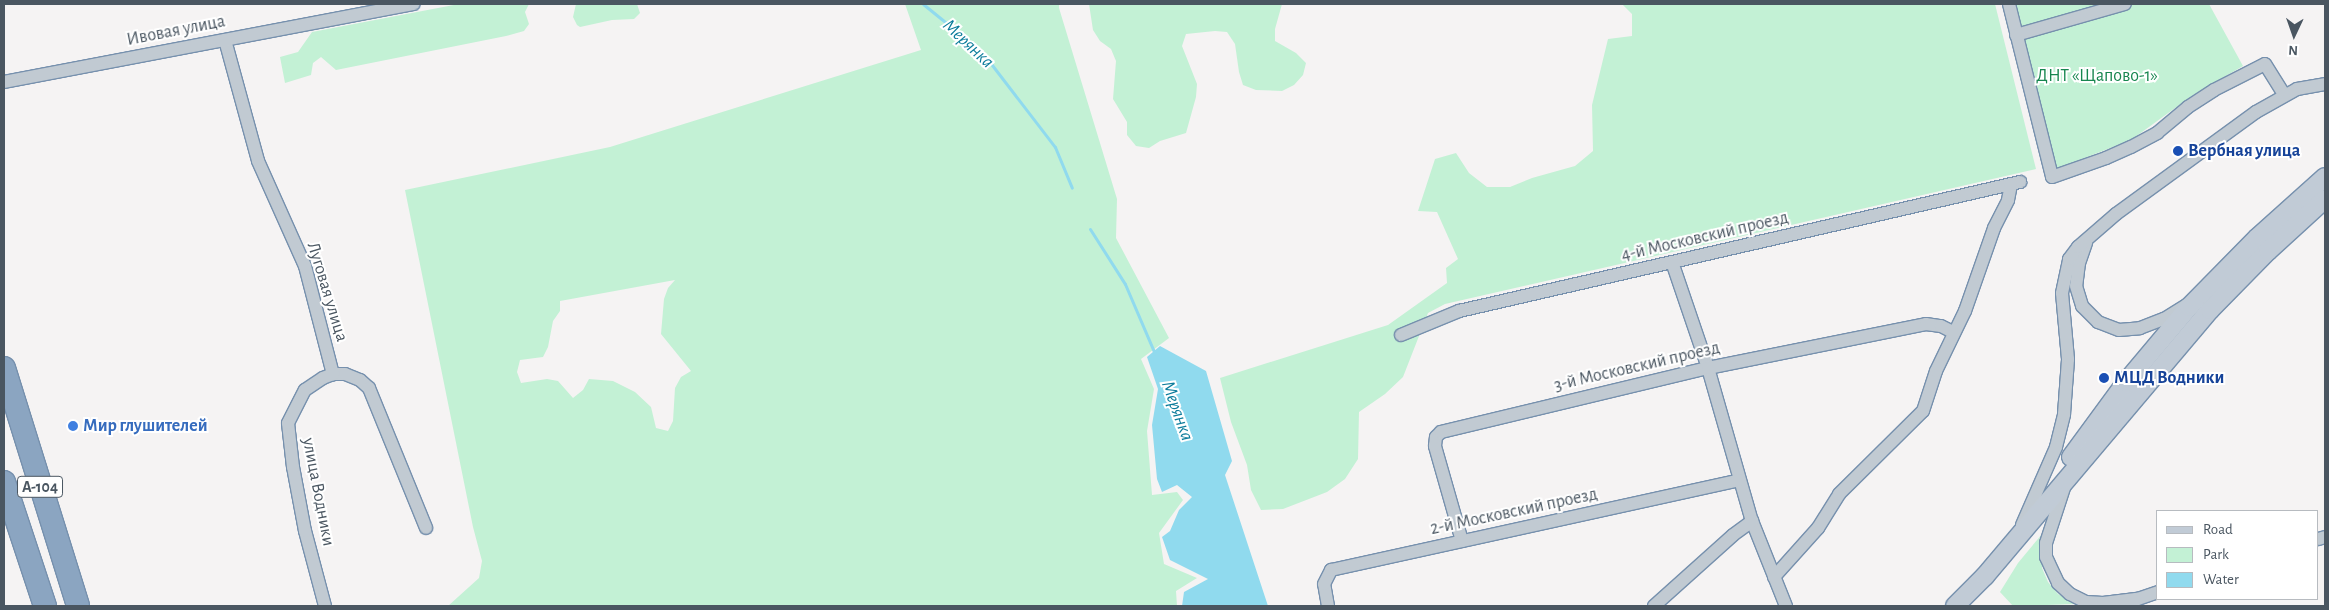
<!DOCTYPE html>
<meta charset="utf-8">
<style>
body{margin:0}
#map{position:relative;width:2329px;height:610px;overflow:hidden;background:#f5f3f3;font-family:"Alegreya Sans",sans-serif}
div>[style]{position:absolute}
.green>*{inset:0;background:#c3f1d5}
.water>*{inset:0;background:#90daee}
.stream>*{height:3px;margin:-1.5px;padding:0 1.5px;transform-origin:1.5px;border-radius:1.5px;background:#90daee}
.roads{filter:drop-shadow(1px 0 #7690ad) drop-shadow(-1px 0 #7690ad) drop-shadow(0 1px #7690ad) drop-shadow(0 -1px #7690ad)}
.street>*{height:12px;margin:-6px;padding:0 6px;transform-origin:6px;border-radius:6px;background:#c1cad2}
.secondary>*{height:18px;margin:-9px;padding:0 9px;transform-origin:9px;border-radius:9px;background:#c1cbd6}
.highway>*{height:22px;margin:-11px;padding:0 11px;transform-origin:11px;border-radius:11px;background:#8ba5c1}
.dots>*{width:14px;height:14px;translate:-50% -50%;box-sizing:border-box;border:2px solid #fff;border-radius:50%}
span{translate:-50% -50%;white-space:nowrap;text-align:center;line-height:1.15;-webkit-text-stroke:4px #fff;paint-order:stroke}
.shield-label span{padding:1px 4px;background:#fff;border:1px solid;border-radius:4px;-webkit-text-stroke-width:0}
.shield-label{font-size:16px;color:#4a5661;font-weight:700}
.street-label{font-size:18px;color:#4a5661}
.park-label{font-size:18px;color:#17864f}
.transit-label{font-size:18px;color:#164399;font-weight:700}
.left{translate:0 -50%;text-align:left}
.shop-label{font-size:18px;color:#366cbe;font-weight:700}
.water-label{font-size:19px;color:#0c7c9b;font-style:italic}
.frame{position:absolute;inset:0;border:5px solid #4a5661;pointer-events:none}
.legend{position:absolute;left:2156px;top:510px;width:162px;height:90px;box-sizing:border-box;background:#fff;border:1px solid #b7bbc0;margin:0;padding:6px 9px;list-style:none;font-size:15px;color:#4a5661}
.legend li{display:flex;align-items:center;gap:10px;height:25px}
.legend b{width:25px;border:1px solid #b7bbc0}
.north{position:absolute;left:2269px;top:10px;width:50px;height:50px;-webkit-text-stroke:4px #fff;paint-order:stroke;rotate:183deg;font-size:14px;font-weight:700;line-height:20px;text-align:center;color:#4a5661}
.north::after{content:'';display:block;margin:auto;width:18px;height:22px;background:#4a5661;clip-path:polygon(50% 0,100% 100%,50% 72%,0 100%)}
</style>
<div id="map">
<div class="green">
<div style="clip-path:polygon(459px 4px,529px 4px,525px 12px,529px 24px,524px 31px,506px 36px,336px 70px,321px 57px,313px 63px,311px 75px,285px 83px,280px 57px,298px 52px,312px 32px)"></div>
<div style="clip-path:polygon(576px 4px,637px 4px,640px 13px,634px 19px,612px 20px,580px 27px,577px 25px,573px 17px)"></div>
<div style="clip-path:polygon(evenodd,905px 4px,1059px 4px,1059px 8px,1117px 199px,1116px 238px,1169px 338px,1141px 359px,1154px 389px,1147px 431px,1152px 495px,1177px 492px,1183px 500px,1159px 533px,1164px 564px,1197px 578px,1176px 591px,1177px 606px,448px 606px,479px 578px,482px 561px,473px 527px,405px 190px,610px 147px,921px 50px,905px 4px,675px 280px,668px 288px,664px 299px,661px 334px,691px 371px,681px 377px,675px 388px,673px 421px,668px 431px,656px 428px,651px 407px,635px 392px,613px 381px,589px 379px,583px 390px,573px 398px,558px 381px,547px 379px,521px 383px,517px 372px,520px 360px,543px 357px,548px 347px,553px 321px,560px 311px,560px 301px,675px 280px)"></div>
<div style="clip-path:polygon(1089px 4px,1282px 4px,1275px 29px,1275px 41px,1296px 53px,1306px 63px,1303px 75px,1294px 85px,1282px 91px,1256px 90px,1243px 85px,1239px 72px,1235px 44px,1227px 32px,1215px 31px,1186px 34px,1182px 46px,1197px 84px,1196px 97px,1186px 133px,1160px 141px,1149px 148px,1136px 146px,1127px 135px,1127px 122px,1113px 99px,1116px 61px,1111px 49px,1100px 41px,1093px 30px)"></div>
<div style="clip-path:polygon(1622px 4px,1995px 4px,2036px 169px,1445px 304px,1428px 313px,1403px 377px,1385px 394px,1359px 412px,1358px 459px,1345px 479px,1327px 492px,1283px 509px,1261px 510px,1251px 490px,1247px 465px,1231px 422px,1220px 378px,1388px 325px,1447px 283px,1446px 268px,1458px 259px,1437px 212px,1418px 211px,1435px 159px,1456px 153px,1469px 173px,1487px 187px,1510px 187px,1532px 178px,1575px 166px,1593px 151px,1592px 105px,1608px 39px,1632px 36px,1632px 14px)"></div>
<div style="clip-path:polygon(2004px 4px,2209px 4px,2243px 66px,2193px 95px,2131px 140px,2048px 172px)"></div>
<div style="clip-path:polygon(2042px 534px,2042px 568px,2048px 582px,2058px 594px,2076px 604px,2013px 606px,2000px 592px,2018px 563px)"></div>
</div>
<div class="water">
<div style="clip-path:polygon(1160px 346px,1206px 371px,1232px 461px,1225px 475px,1268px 606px,1182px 606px,1184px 592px,1208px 579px,1170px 560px,1162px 537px,1170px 531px,1179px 510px,1192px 497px,1177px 485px,1162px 492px,1157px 479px,1152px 425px,1158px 389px,1147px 357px)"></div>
</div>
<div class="stream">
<div style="left:923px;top:4px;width:76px;rotate:39.1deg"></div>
<div style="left:982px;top:52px;width:120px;rotate:52.5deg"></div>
<div style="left:1055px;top:147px;width:44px;rotate:67.5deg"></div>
<div style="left:1090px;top:229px;width:65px;rotate:57.5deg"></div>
<div style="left:1125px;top:284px;width:76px;rotate:66.8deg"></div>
</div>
<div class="roads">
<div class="street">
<div style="left:2009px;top:4px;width:178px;rotate:76deg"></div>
<div style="left:2052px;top:177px;width:57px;rotate:-19.4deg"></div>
<div style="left:2106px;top:158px;width:27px;rotate:-24deg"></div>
<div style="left:2131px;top:147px;width:30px;rotate:-28deg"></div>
<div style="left:2157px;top:133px;width:40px;rotate:-40deg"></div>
<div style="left:2188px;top:107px;width:31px;rotate:-33deg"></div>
<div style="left:2214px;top:90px;width:57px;rotate:-27deg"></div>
<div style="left:2265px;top:64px;width:36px;rotate:58deg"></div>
<div style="left:2016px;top:35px;width:113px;rotate:-15.9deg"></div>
<div style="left:225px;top:40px;width:125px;rotate:74.7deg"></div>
<div style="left:258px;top:161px;width:115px;rotate:65.9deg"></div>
<div style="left:305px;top:266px;width:112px;rotate:75.5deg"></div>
<div style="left:333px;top:374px;width:12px"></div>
<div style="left:345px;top:374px;width:16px;rotate:22deg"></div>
<div style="left:360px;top:380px;width:12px;rotate:42deg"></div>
<div style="left:369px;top:388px;width:151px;rotate:67.8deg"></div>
<div style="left:4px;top:82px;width:417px;rotate:-10.8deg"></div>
<div style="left:2086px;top:243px;width:21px;rotate:109deg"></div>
<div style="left:2079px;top:263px;width:23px;rotate:97deg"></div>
<div style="left:2076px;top:286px;width:21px;rotate:73deg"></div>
<div style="left:2082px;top:306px;width:23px;rotate:45deg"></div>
<div style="left:2098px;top:322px;width:22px;rotate:21deg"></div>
<div style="left:2119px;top:330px;width:21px;rotate:-5deg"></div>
<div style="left:2140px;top:328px;width:26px;rotate:-21deg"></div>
<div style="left:2164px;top:319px;width:26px;rotate:-32deg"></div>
<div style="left:1672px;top:262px;width:112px;rotate:71.2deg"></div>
<div style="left:1708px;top:368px;width:159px;rotate:74deg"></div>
<div style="left:1752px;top:521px;width:92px;rotate:68.2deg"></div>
<div style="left:1401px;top:335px;width:63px;rotate:-22.5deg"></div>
<div style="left:1459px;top:311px;width:576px;rotate:-12.95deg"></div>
<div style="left:2064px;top:488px;width:58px;rotate:108.1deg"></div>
<div style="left:2046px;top:543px;width:14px;rotate:90deg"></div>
<div style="left:2046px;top:557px;width:29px;rotate:65deg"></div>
<div style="left:2058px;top:583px;width:16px;rotate:43deg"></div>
<div style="left:2070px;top:594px;width:18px;rotate:27deg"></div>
<div style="left:2086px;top:602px;width:17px;rotate:3deg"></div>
<div style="left:2103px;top:603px;width:35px;rotate:-7deg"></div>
<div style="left:2022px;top:525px;width:85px;rotate:-66.4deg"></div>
<div style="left:2056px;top:447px;width:34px;rotate:-76deg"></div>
<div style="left:2064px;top:414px;width:55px;rotate:-85.8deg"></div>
<div style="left:2068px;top:359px;width:66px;rotate:-95.2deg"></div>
<div style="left:2062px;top:293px;width:35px;rotate:-78deg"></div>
<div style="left:2069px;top:259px;width:15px;rotate:-53deg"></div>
<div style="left:2078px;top:247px;width:50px;rotate:-41deg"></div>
<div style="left:2116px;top:214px;width:173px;rotate:-36.1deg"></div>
<div style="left:2256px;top:112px;width:47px;rotate:-29.3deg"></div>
<div style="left:2297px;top:89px;width:28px;rotate:-10deg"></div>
<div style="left:2318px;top:539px;width:7px;rotate:-16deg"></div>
<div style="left:1462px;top:541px;width:99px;rotate:-105.9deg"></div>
<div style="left:1435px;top:446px;width:9px;rotate:-84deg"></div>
<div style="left:1436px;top:437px;width:7px;rotate:-45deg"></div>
<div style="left:1441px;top:432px;width:275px;rotate:-13.5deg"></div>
<div style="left:1708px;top:368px;width:222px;rotate:-11.4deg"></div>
<div style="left:1926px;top:324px;width:15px;rotate:8deg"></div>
<div style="left:1941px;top:326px;width:13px;rotate:27deg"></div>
<div style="left:1774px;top:577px;width:66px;rotate:-48.1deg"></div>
<div style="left:1818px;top:528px;width:40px;rotate:-58deg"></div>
<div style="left:1839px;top:494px;width:118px;rotate:-44.7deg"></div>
<div style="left:1923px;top:411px;width:42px;rotate:-72deg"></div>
<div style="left:1936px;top:371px;width:67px;rotate:-64.2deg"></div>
<div style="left:1965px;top:311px;width:88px;rotate:-70.7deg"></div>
<div style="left:1994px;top:228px;width:31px;rotate:-63deg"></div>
<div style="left:2008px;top:200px;width:16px;rotate:-79deg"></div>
<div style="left:2132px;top:601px;width:28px;rotate:-19deg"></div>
<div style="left:325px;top:606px;width:78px;rotate:-104.9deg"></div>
<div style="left:305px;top:531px;width:65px;rotate:-100.6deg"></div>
<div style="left:293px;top:467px;width:44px;rotate:-96.5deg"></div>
<div style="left:288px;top:423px;width:37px;rotate:-63deg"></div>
<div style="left:305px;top:390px;width:22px;rotate:-34deg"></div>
<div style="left:323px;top:378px;width:11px;rotate:-22deg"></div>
<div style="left:1328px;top:606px;width:22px;rotate:-100deg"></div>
<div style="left:1324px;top:584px;width:16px;rotate:-63deg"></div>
<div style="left:1331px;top:570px;width:418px;rotate:-12.4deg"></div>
<div style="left:1654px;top:606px;width:106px;rotate:-41.9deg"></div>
<div style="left:1733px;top:535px;width:24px;rotate:-36deg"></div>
</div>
<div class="secondary">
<div style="left:2071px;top:457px;width:93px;rotate:-53.7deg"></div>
<div style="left:2126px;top:382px;width:98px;rotate:-50deg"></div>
<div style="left:2189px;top:307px;width:97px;rotate:-45.4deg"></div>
<div style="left:2257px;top:238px;width:91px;rotate:-41.9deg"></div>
<div style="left:1955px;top:606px;width:42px;rotate:-45deg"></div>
<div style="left:1985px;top:576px;width:348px;rotate:-49.8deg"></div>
<div style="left:2210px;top:310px;width:83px;rotate:-45.5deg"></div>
<div style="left:2268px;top:251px;width:77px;rotate:-42.4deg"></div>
</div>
<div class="highway">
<div style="left:4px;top:368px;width:249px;rotate:72.7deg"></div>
<div style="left:4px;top:482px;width:131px;rotate:71.7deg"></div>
</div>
</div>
<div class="dots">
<div style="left:2178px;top:151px;background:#1a4fb4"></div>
<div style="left:2104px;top:378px;background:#1a4fb4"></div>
<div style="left:73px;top:426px;background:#3f7fe0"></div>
</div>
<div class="shield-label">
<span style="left:40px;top:487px">А-104</span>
</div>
<div class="street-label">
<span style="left:176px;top:31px;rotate:-11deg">Ивовая улица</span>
<span style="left:1705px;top:237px;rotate:-13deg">4-й Московский проезд</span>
<span style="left:327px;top:292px;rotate:73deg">Луговая улица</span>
<span style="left:1637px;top:367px;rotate:-13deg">3-й Московский проезд</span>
<span style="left:318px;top:492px;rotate:79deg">улица Водники</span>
<span style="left:1514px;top:512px;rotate:-12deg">2-й Московский проезд</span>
</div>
<div class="park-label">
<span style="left:2097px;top:76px">ДНТ «Щапово-1»</span>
</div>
<div class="transit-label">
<span class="left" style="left:2188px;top:151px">Вербная улица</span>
<span class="left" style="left:2114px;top:378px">МЦД Водники</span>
</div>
<div class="shop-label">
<span class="left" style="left:83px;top:426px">Мир глушителей</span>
</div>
<div class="water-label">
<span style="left:968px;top:44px;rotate:43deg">Мерянка</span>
<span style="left:1177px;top:411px;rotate:70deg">Мерянка</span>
</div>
<div class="frame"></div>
<ul class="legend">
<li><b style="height:6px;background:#c1cbd6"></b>Road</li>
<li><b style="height:14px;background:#c3f1d5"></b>Park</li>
<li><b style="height:14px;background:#90daee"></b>Water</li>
</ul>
<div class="north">N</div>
</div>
